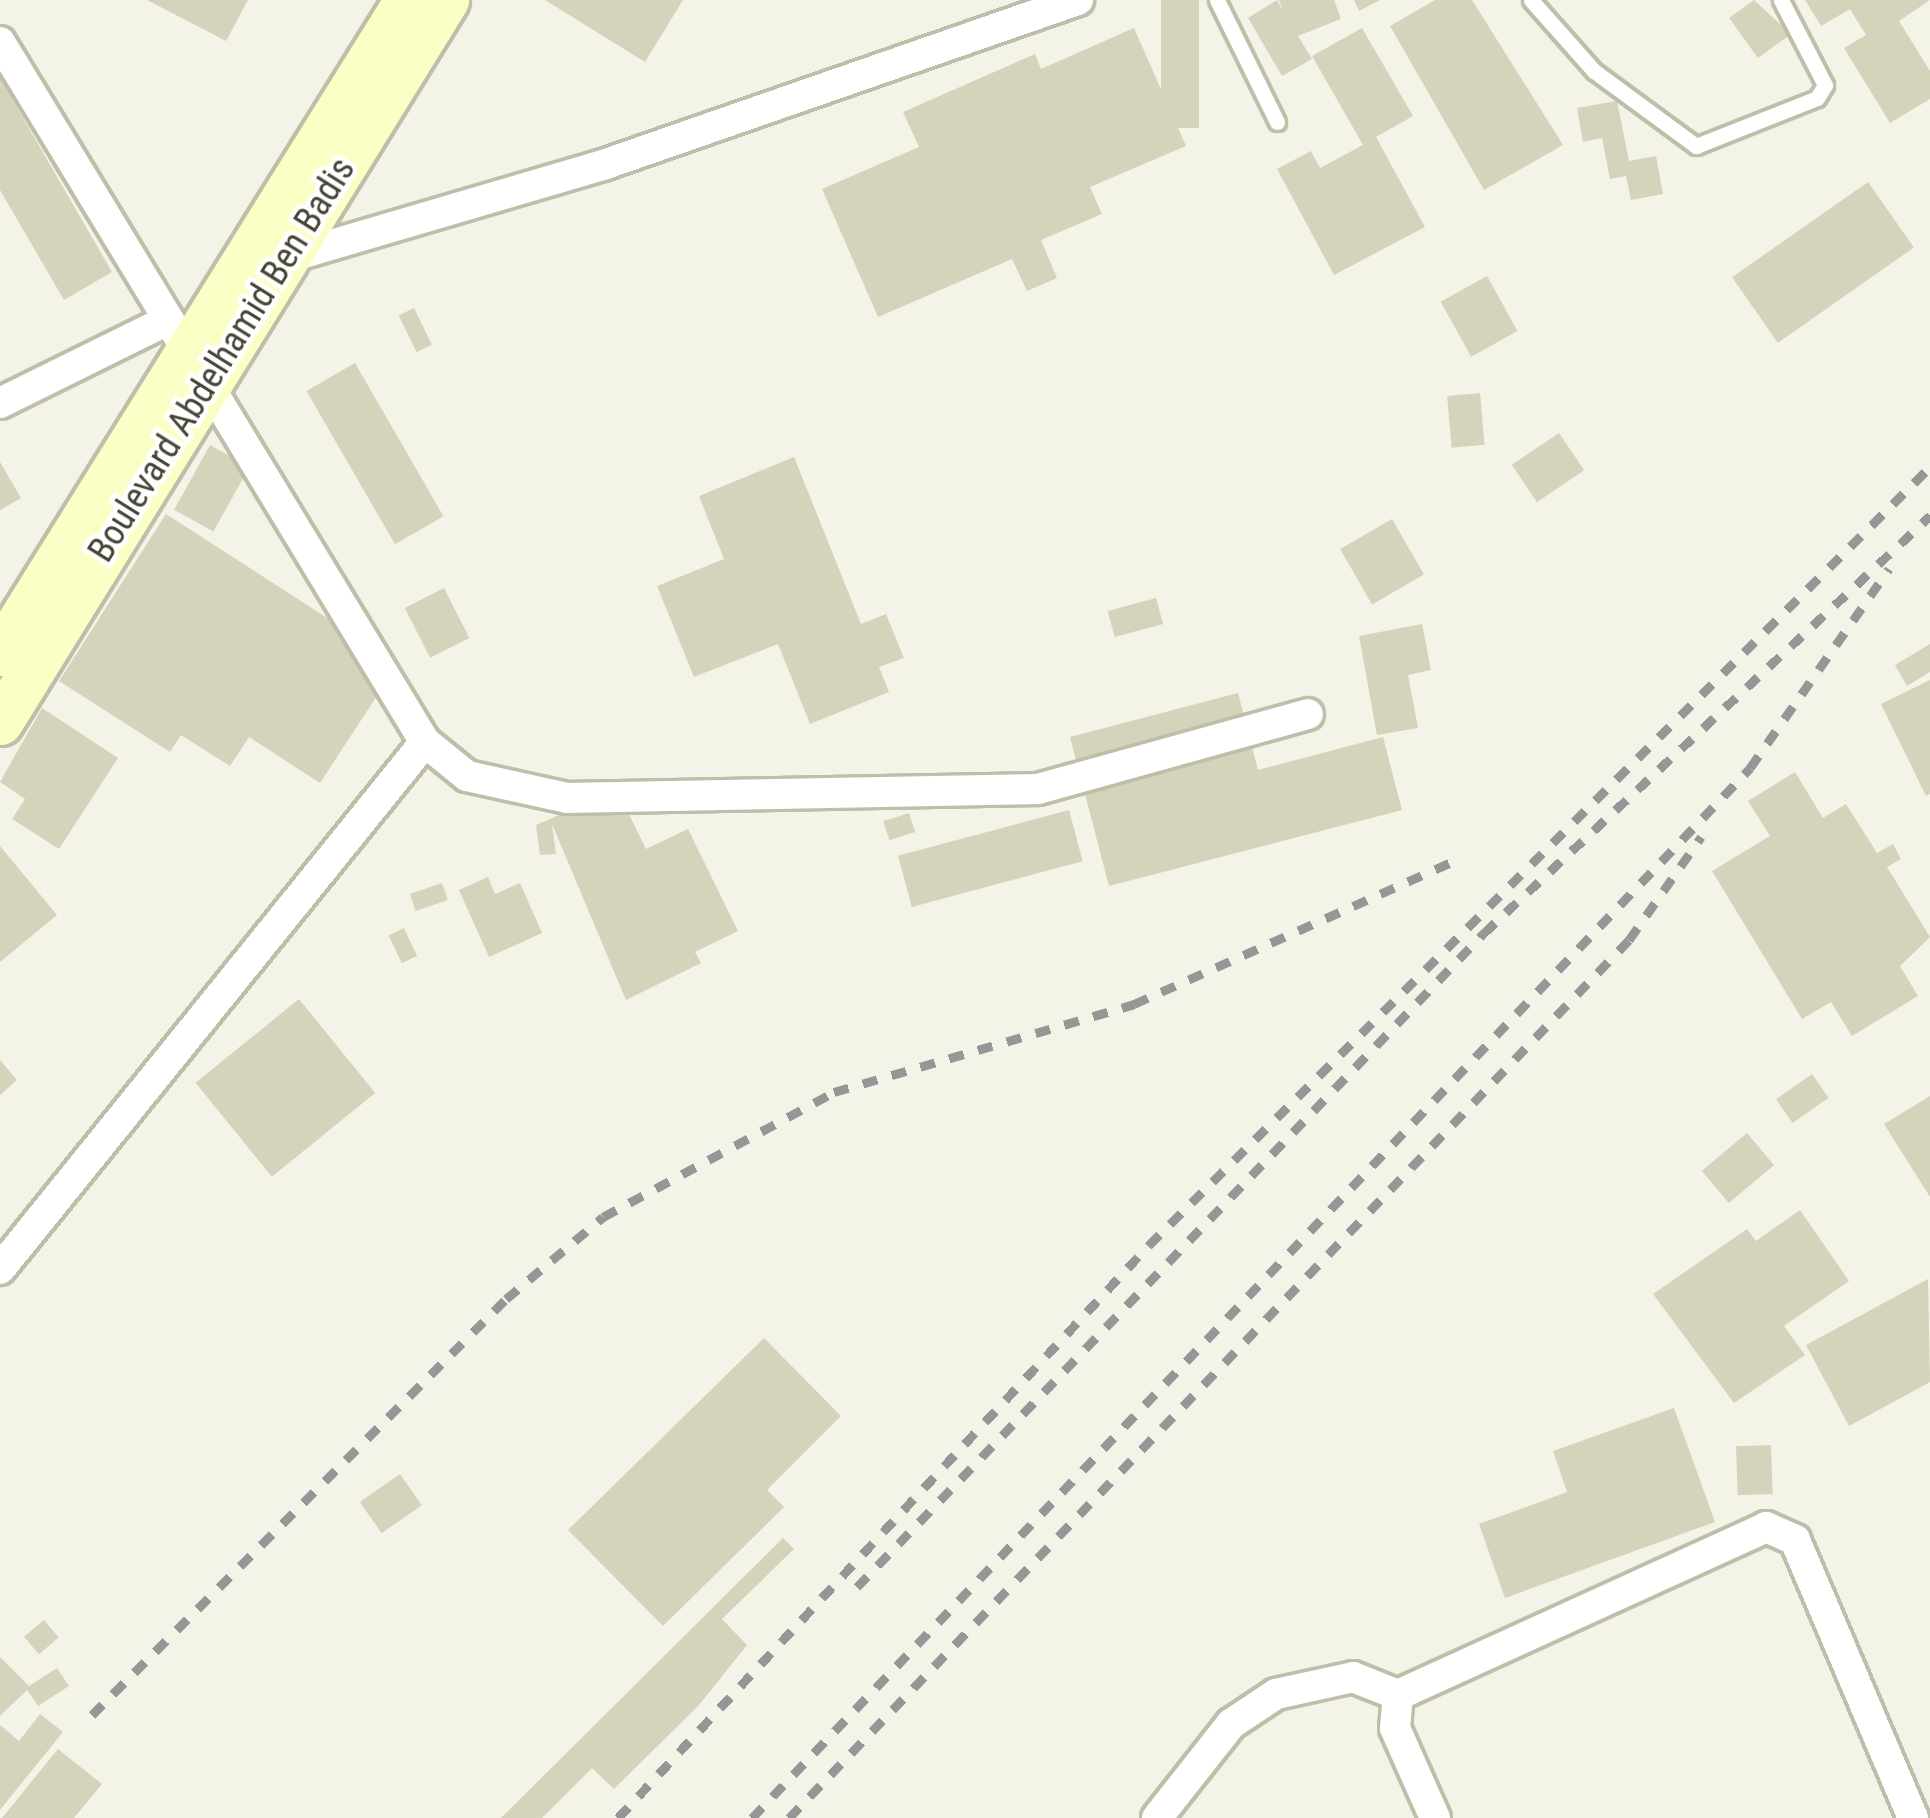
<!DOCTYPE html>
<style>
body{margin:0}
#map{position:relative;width:1930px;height:1818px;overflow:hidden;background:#f3f4e7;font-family:"Roboto Condensed",sans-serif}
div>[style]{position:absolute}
.building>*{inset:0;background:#d5d3bc;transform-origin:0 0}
.roads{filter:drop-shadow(3px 0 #bfbea9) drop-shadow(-3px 0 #bfbea9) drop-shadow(0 3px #bfbea9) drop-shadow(0 -3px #bfbea9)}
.service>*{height:15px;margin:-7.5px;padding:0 7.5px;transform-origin:7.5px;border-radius:7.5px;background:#fff}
.minor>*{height:30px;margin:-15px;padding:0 15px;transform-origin:15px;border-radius:15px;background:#fff}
.secondary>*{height:45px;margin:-22.5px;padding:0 22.5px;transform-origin:22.5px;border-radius:22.5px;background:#fbffc6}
.rail>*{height:9px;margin-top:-4.5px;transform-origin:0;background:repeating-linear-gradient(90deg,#969696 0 15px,transparent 0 30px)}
span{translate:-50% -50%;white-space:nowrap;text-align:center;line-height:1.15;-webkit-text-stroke:9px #fff;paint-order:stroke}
.street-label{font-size:36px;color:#474536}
</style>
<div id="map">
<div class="building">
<div style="clip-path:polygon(147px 0,248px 0,226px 41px)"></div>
<div style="clip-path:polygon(545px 0,683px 0,645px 62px)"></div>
<div style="left:1161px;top:0;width:38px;height:128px"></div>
<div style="clip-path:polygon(1277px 0,1283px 11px,1279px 0,1334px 0,1341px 19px,1298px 36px,1312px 59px,1282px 76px,1248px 18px)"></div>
<div style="clip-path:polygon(1354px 0,1380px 0,1359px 11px)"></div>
<div style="clip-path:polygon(1435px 0,1472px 0,1563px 145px,1484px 190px,1390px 26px)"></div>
<div style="clip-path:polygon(1754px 0,1791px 34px,1758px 58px,1729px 18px)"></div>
<div style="clip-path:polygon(1805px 0,1930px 0,1899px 21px,1930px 71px,1930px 99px,1890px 123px,1844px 48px,1866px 35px,1850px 9px,1821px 26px)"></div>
<div style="clip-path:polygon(1134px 28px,1186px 146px,1090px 187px,1102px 214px,1041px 240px,1057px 278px,1027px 291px,1012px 259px,878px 317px,822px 189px,919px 147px,903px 112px,1035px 54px,1041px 69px)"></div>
<div style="clip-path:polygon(1362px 28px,1413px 116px,1376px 137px,1425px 227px,1334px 275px,1277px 169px,1311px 151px,1320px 168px,1363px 145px,1312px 56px)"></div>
<div style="clip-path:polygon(0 78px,112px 272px,64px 300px,0 190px)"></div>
<div style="clip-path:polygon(1617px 101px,1629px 161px,1656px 156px,1663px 194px,1631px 200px,1626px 176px,1610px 179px,1602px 138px,1583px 142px,1577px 108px)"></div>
<div style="left:1868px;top:182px;width:80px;height:166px;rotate:55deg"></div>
<div style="left:1487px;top:276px;width:63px;height:53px;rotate:61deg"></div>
<div style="left:414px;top:308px;width:41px;height:17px;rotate:64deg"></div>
<div style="left:355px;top:363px;width:177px;height:56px;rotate:60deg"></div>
<div style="left:1480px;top:393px;width:52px;height:33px;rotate:85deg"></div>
<div style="left:1559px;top:433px;width:45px;height:57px;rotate:56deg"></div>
<div style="left:210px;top:445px;width:45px;height:74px;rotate:29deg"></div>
<div style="clip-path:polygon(794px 457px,861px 624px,886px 614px,904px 658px,879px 667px,889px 692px,810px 724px,778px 644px,694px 677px,657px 586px,724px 559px,699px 496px)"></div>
<div style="clip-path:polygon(0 462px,21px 498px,0 510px)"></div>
<div style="clip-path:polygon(166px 514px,377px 650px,386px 682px,320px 783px,249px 737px,230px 766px,181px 735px,170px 752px,59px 681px)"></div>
<div style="left:1392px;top:519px;width:64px;height:60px;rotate:60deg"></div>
<div style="left:444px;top:588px;width:56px;height:44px;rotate:63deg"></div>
<div style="left:1156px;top:598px;width:27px;height:50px;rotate:75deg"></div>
<div style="clip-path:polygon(1422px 624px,1431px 670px,1408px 675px,1418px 728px,1377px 735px,1359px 636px)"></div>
<div style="clip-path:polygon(1930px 644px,1930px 672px,1907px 686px,1895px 665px)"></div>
<div style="clip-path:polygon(1930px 680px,1930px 794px,1926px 796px,1881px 704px)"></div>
<div style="clip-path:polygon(1238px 693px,1258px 770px,1383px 737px,1402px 810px,1109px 886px,1070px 737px)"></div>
<div style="clip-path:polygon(42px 708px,118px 758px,59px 849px,12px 819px,25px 799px,0 782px)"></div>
<div style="clip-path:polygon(1795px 772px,1823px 818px,1846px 804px,1877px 853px,1893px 844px,1901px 859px,1887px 867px,1930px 937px,1900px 966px,1918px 996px,1852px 1036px,1831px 1002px,1802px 1019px,1712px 871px,1770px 836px,1748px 801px)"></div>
<div style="clip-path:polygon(617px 790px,646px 849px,688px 829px,738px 931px,695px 952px,701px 963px,626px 1000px,552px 824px,556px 854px,540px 855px,536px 825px)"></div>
<div style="left:1069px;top:810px;width:53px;height:177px;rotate:75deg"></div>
<div style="left:909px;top:813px;width:20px;height:27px;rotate:72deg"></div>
<div style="clip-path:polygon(0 846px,57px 915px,0 962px)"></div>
<div style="clip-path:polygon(488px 877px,495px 894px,520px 883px,542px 933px,489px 957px,459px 890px)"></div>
<div style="left:442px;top:883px;width:18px;height:34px;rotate:71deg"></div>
<div style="left:404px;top:928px;width:31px;height:17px;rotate:65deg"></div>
<div style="left:299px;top:999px;width:121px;height:133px;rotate:51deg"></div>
<div style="clip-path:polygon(0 1060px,17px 1080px,0 1095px)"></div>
<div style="left:1812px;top:1074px;width:29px;height:44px;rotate:55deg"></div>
<div style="clip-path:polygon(1930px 1096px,1930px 1197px,1884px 1124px)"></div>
<div style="left:1747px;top:1133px;width:42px;height:59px;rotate:50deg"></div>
<div style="clip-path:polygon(1800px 1210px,1849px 1281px,1784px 1326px,1805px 1355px,1734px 1403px,1653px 1294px,1747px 1229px,1756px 1241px)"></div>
<div style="clip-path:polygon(1928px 1279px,1930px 1382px,1849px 1426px,1806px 1345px)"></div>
<div style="clip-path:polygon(764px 1338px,841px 1416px,767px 1490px,784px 1507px,663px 1626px,568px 1530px)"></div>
<div style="clip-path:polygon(1674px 1408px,1715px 1522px,1505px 1598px,1479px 1524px,1567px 1492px,1553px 1451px)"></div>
<div style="left:1771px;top:1445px;width:49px;height:35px;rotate:88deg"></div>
<div style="left:400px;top:1474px;width:38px;height:49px;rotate:55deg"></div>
<div style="clip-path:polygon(783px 1538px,794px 1549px,722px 1619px,747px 1645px,699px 1705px,614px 1789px,592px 1768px,542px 1818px,501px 1818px)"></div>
<div style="left:44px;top:1620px;width:23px;height:26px;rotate:50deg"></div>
<div style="clip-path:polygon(0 1657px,29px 1686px,57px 1668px,69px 1686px,38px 1706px,27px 1690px,0 1716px)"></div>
<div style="clip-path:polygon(40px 1714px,63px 1732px,0 1810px,0 1725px,19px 1741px)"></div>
<div style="clip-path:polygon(58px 1749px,102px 1784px,74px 1818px,2px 1818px)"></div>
</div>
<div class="roads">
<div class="service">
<div style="left:1217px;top:0;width:136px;rotate:63.8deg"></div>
<div style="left:1531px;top:0;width:95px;rotate:48.4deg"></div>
<div style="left:1594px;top:71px;width:127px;rotate:36.3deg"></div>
<div style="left:1696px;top:146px;width:130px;rotate:-21.6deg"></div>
<div style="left:1817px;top:98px;width:15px;rotate:-58deg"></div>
<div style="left:1825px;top:85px;width:96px;rotate:-117.4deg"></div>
</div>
<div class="minor">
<div style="left:0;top:42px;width:819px;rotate:58.74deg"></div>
<div style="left:425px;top:742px;width:54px;rotate:39deg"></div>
<div style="left:467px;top:776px;width:102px;rotate:12.4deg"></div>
<div style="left:567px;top:798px;width:471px;rotate:-1.1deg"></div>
<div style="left:1038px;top:789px;width:280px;rotate:-15.5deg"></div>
<div style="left:287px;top:258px;width:329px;rotate:-16.4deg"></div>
<div style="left:603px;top:165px;width:503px;rotate:-19.16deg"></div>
<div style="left:0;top:403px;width:187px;rotate:-26.3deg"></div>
<div style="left:0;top:1269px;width:677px;rotate:-51.12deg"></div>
<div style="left:1157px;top:1818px;width:120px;rotate:-51.8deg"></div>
<div style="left:1231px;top:1724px;width:54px;rotate:-33.7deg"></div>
<div style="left:1276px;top:1694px;width:79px;rotate:-12.4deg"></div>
<div style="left:1353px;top:1677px;width:48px;rotate:21.8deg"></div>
<div style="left:1435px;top:1818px;width:98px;rotate:-114deg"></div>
<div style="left:1395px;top:1728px;width:33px;rotate:-85deg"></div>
<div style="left:1398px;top:1695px;width:405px;rotate:-24.5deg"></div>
<div style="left:1766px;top:1527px;width:32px;rotate:24deg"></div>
<div style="left:1795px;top:1540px;width:302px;rotate:67deg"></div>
</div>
<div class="secondary">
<div style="left:0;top:653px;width:769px;rotate:-58.07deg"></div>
<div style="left:0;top:722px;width:849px;rotate:-58.3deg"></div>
</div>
</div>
<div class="rail">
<div style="left:857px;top:1587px;width:906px;rotate:-46.21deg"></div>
<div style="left:1484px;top:933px;width:611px;rotate:-43.08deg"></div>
<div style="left:92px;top:1715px;width:587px;rotate:-45.14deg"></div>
<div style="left:506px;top:1299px;width:127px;rotate:-40.2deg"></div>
<div style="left:603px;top:1217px;width:263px;rotate:-28.4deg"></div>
<div style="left:834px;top:1092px;width:313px;rotate:-16.3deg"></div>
<div style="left:1134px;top:1004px;width:350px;rotate:-24.1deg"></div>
<div style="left:618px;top:1818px;width:781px;rotate:-47.18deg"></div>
<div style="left:1149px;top:1245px;width:1102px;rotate:-44.89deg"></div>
<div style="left:752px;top:1818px;width:1449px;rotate:-46.45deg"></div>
<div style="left:1750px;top:768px;width:243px;rotate:-55.1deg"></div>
<div style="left:789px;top:1818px;width:1215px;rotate:-46.27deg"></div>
<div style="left:1629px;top:940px;width:126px;rotate:-55deg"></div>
</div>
<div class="street-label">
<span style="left:222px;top:360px;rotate:-58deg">Boulevard Abdelhamid Ben Badis</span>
</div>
</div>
